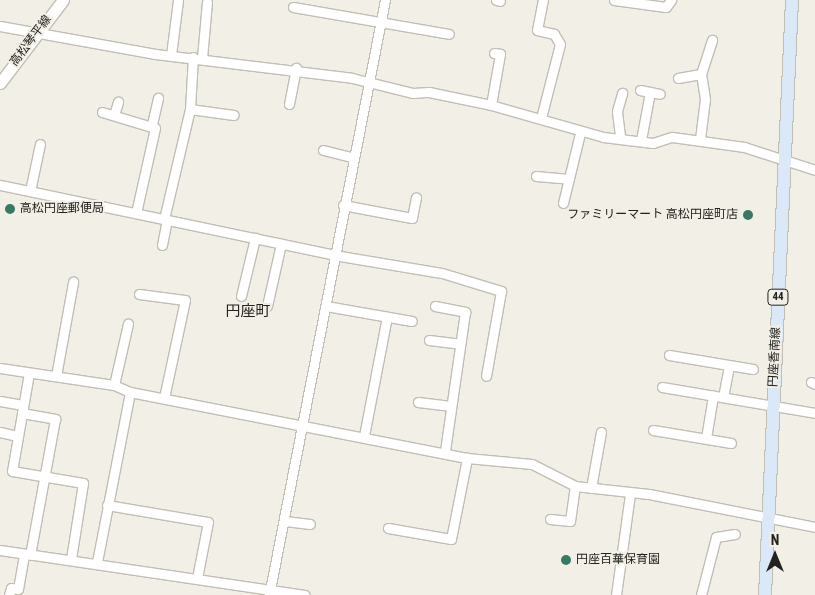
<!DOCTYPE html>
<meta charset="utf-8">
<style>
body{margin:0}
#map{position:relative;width:815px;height:595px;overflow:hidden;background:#f2efe6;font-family:"Roboto Condensed","Noto Sans JP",sans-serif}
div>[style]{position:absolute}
.roads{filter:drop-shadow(1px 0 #c0beb5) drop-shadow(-1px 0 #c0beb5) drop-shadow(0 1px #c0beb5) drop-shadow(0 -1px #c0beb5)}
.street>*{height:9px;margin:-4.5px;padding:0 4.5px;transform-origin:4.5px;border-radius:4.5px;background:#fff}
.secondary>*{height:11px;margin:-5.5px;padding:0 5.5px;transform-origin:5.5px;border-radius:5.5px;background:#fff}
.primary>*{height:12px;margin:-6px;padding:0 6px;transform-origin:6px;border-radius:6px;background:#dae8f8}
.dots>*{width:14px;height:14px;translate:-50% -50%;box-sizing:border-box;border:2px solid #f2efe6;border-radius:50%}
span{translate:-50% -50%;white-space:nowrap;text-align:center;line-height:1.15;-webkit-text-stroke:4px #f2efe6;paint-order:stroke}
.shield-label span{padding:1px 4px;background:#f2efe6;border:1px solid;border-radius:4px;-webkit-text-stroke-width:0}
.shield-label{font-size:11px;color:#23221f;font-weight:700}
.street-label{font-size:12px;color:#23221f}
.poi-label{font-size:12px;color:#23221f}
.left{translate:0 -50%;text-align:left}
.right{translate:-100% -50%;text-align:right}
.quarter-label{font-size:15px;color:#23221f}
.north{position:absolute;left:750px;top:530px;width:50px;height:50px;-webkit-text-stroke:4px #f2efe6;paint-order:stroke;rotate:0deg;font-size:14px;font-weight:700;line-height:20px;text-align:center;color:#23221f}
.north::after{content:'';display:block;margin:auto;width:18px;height:22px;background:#23221f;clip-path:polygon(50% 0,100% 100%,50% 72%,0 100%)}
</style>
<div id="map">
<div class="roads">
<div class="street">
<div style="left:496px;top:0;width:4px;rotate:14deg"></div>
<div style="left:614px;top:0;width:52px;rotate:7.7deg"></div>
<div style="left:666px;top:7px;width:9px;rotate:-54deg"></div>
<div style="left:293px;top:7px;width:158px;rotate:9.8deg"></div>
<div style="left:0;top:26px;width:158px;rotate:10.2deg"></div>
<div style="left:155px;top:54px;width:198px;rotate:6.9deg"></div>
<div style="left:352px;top:78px;width:63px;rotate:13.8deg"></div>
<div style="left:413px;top:93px;width:16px;rotate:-4deg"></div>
<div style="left:429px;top:92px;width:63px;rotate:11.8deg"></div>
<div style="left:491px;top:105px;width:116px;rotate:15.9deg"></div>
<div style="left:603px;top:137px;width:50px;rotate:6.8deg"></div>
<div style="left:653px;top:143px;width:20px;rotate:-18deg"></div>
<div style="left:672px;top:137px;width:73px;rotate:7.9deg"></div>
<div style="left:744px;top:147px;width:75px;rotate:17.9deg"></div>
<div style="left:171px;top:55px;width:55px;rotate:-82.7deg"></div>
<div style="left:202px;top:58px;width:56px;rotate:-84.9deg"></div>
<div style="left:678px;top:78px;width:23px;rotate:-10deg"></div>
<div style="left:701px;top:74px;width:36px;rotate:-72deg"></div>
<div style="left:640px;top:90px;width:20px;rotate:11deg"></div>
<div style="left:289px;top:104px;width:37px;rotate:-79deg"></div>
<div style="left:491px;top:105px;width:52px;rotate:-80deg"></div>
<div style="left:500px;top:54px;width:6px;rotate:-171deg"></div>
<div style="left:190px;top:109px;width:44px;rotate:7.8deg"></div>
<div style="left:102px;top:112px;width:55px;rotate:16.8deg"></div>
<div style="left:155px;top:128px;width:87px;rotate:102.6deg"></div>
<div style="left:114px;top:115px;width:14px;rotate:-73deg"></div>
<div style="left:541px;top:118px;width:76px;rotate:-75.6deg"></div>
<div style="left:560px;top:44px;width:12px;rotate:-121deg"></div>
<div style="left:554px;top:34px;width:17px;rotate:-167deg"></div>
<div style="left:537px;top:30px;width:31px;rotate:-79deg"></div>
<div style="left:152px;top:124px;width:27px;rotate:-77deg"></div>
<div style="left:620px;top:136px;width:25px;rotate:-97deg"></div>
<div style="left:617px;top:111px;width:19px;rotate:-74deg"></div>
<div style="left:700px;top:139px;width:40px;rotate:-82.9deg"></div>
<div style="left:705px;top:99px;width:25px;rotate:-99deg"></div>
<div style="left:641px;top:140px;width:49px;rotate:-79.4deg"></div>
<div style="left:323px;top:150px;width:30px;rotate:14deg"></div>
<div style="left:536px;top:176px;width:33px;rotate:5deg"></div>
<div style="left:0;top:185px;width:341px;rotate:11.8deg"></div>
<div style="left:334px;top:255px;width:109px;rotate:9.5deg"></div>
<div style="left:442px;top:273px;width:62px;rotate:17deg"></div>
<div style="left:501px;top:291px;width:86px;rotate:100deg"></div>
<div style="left:30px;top:191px;width:48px;rotate:-78deg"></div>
<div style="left:563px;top:203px;width:72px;rotate:-76.3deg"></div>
<div style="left:343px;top:205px;width:70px;rotate:10.7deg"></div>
<div style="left:412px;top:218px;width:21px;rotate:-79deg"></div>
<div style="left:164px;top:219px;width:113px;rotate:-76.7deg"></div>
<div style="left:190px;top:109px;width:52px;rotate:-86.7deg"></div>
<div style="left:162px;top:245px;width:25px;rotate:-79deg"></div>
<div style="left:139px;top:294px;width:46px;rotate:7.4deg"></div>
<div style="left:185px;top:300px;width:100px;rotate:102.1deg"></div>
<div style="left:241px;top:296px;width:60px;rotate:-76.4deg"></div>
<div style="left:267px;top:306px;width:64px;rotate:-77.3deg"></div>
<div style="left:326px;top:306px;width:87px;rotate:9.9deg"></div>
<div style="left:435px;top:306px;width:31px;rotate:11deg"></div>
<div style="left:465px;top:312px;width:140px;rotate:98.2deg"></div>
<div style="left:429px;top:340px;width:31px;rotate:7deg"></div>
<div style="left:669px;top:355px;width:85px;rotate:9.5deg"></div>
<div style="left:0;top:368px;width:115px;rotate:8.5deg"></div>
<div style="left:114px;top:385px;width:17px;rotate:24deg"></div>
<div style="left:130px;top:392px;width:343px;rotate:11.1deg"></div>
<div style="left:467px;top:458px;width:65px;rotate:5.3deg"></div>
<div style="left:532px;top:464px;width:48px;rotate:27.1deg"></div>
<div style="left:575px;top:486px;width:74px;rotate:6.2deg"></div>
<div style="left:649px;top:494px;width:169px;rotate:11.2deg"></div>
<div style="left:29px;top:373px;width:99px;rotate:99.8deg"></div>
<div style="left:12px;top:471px;width:72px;rotate:9.6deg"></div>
<div style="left:83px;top:483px;width:77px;rotate:99deg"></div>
<div style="left:56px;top:376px;width:96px;rotate:-79.7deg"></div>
<div style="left:811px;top:382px;width:4px;rotate:27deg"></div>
<div style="left:114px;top:385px;width:63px;rotate:-77.1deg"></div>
<div style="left:662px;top:387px;width:155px;rotate:9.6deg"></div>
<div style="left:723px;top:397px;width:32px;rotate:-79deg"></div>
<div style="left:0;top:401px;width:23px;rotate:10deg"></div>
<div style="left:418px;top:402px;width:33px;rotate:7deg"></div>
<div style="left:22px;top:413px;width:34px;rotate:10deg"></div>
<div style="left:55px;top:419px;width:138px;rotate:100.4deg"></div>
<div style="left:653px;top:430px;width:79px;rotate:9.5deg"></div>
<div style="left:0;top:432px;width:17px;rotate:13deg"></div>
<div style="left:364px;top:436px;width:121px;rotate:-79.1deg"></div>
<div style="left:706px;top:438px;width:43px;rotate:-80.5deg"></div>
<div style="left:591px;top:488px;width:57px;rotate:-79.9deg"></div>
<div style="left:107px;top:505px;width:102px;rotate:9.6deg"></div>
<div style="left:208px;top:522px;width:57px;rotate:101.1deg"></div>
<div style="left:550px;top:519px;width:20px;rotate:6deg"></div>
<div style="left:570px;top:521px;width:35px;rotate:-82deg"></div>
<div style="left:285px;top:521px;width:25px;rotate:7deg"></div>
<div style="left:388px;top:528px;width:64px;rotate:9.9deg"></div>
<div style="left:451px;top:539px;width:83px;rotate:-78.8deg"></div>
<div style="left:0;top:550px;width:308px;rotate:8.4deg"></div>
<div style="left:97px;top:562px;width:173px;rotate:-79deg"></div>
<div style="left:9px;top:595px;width:7px;rotate:-74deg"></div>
<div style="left:11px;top:588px;width:7px;rotate:8deg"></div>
<div style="left:18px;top:589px;width:35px;rotate:-80deg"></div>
<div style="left:269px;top:595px;width:606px;rotate:-78.97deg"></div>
<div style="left:616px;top:595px;width:102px;rotate:-82.1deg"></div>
<div style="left:701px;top:595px;width:60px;rotate:-75.5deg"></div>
<div style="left:716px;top:537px;width:19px;rotate:-9deg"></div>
</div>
<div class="secondary">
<div style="left:0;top:83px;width:104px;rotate:-52.8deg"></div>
</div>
<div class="primary">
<div style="left:765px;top:595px;width:596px;rotate:-87.4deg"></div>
</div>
</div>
<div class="dots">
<div style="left:10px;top:209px;background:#387865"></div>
<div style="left:748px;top:215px;background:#387865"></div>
<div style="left:566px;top:560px;background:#387865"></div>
</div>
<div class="shield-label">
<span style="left:778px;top:297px">44</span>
</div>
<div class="street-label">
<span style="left:31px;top:41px;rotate:-53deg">高松琴平線</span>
<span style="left:775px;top:357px;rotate:-87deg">円座香南線</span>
</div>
<div class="poi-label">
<span class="left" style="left:20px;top:209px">高松円座郵便局</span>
<span class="right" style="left:738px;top:215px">ファミリーマート 高松円座町店</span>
<span class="left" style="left:576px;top:560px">円座百華保育園</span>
</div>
<div class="quarter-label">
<span style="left:248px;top:312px">円座町</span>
</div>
<div class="north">N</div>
</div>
